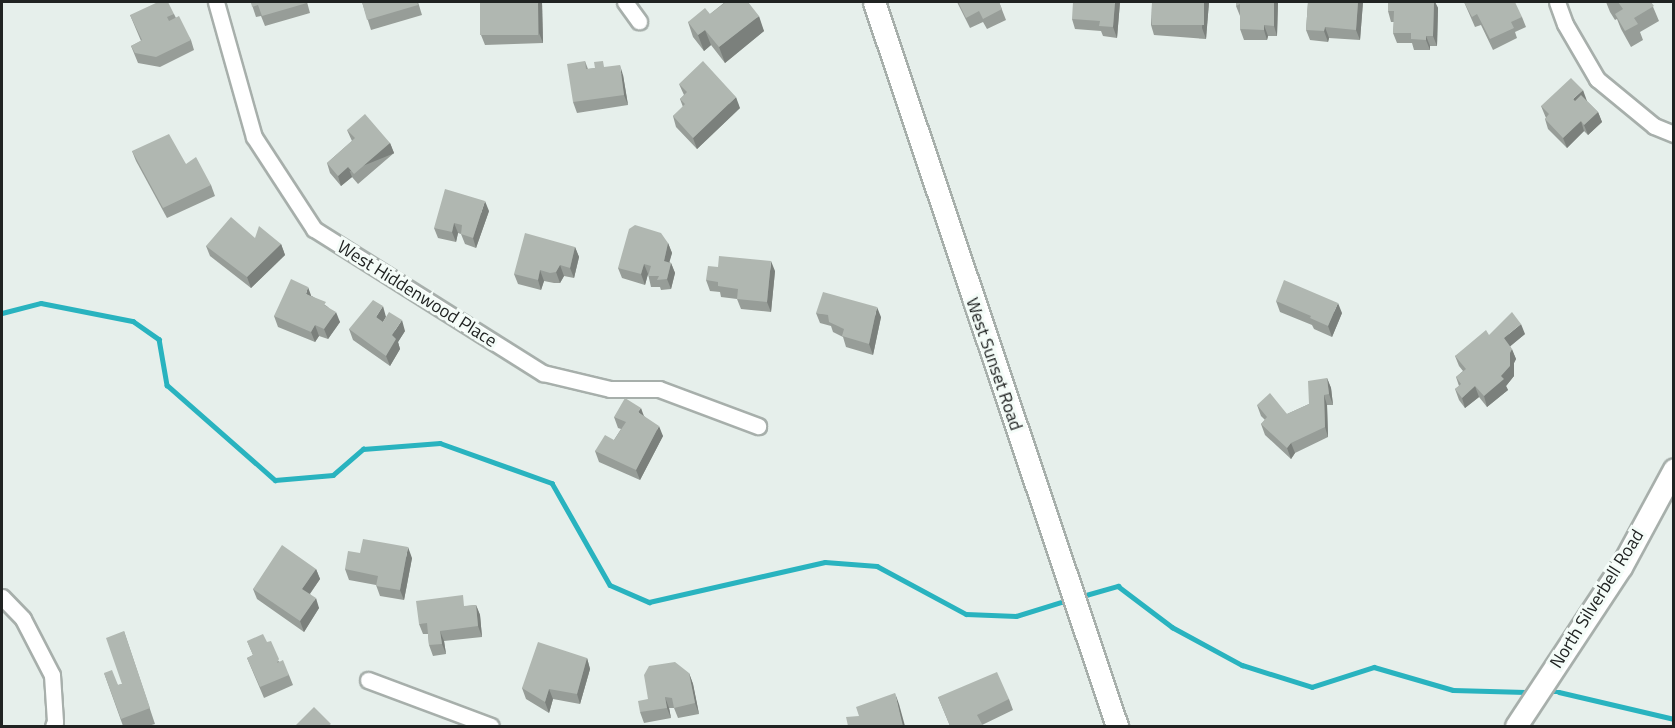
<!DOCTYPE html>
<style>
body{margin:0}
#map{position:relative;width:1675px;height:728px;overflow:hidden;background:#e6efeb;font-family:"Titillium Web",sans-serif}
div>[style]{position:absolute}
.stream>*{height:4.5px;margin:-2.25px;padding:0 2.25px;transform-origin:2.25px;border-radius:2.25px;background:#29b3bf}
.roads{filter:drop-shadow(2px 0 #a7afab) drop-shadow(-2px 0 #a7afab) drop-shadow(0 2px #a7afab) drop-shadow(0 -2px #a7afab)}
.street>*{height:15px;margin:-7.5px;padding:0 7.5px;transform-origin:7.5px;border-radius:7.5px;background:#fff}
.secondary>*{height:21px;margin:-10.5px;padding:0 10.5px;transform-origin:10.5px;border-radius:10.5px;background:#fff}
.wall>*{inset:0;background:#979d98}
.shaded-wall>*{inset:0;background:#7b807c;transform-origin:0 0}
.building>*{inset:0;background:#b0b7b1;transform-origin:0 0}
span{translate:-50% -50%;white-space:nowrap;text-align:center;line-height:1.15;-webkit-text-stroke:6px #f4fcf8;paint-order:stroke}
.street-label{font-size:18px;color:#202322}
.frame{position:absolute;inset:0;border:3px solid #202322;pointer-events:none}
</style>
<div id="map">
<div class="stream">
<div style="left:2px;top:313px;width:40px;rotate:-14.4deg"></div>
<div style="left:41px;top:303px;width:94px;rotate:11.1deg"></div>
<div style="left:133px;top:321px;width:32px;rotate:35deg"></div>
<div style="left:159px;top:339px;width:47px;rotate:80.1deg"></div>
<div style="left:167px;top:385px;width:144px;rotate:41.3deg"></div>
<div style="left:275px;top:480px;width:58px;rotate:-4.9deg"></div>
<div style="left:333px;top:475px;width:40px;rotate:-41deg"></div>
<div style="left:363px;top:449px;width:77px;rotate:-4.5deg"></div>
<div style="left:440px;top:443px;width:119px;rotate:19.7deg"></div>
<div style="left:552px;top:483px;width:117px;rotate:60.4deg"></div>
<div style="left:610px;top:585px;width:43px;rotate:23.6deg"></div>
<div style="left:649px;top:602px;width:180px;rotate:-12.8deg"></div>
<div style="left:825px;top:562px;width:52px;rotate:4.4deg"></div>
<div style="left:877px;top:566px;width:101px;rotate:28.3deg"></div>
<div style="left:966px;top:614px;width:50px;rotate:2.3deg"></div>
<div style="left:1016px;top:616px;width:54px;rotate:-17.1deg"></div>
<div style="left:1079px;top:597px;width:41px;rotate:-15.8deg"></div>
<div style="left:1118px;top:586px;width:68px;rotate:37.2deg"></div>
<div style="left:1172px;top:627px;width:80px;rotate:28.5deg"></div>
<div style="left:1242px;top:665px;width:73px;rotate:17.4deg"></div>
<div style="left:1312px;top:687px;width:65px;rotate:-17.9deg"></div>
<div style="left:1374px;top:667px;width:82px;rotate:16.2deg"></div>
<div style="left:1453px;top:690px;width:77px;rotate:1.5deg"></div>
<div style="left:1545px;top:692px;width:14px"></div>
<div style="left:1559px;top:692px;width:118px;rotate:13.2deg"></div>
</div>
<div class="roads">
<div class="street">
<div style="left:216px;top:2px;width:140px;rotate:74.3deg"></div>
<div style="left:254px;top:137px;width:110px;rotate:56.9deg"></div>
<div style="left:314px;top:229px;width:271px;rotate:32.2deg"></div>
<div style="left:543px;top:373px;width:69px;rotate:13.4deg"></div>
<div style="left:610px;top:389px;width:49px"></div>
<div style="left:659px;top:389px;width:106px;rotate:20.5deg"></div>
<div style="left:625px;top:2px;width:24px;rotate:54deg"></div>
<div style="left:1557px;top:2px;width:23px;rotate:70deg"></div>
<div style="left:1565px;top:24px;width:64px;rotate:59.8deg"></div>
<div style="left:1597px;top:79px;width:74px;rotate:39.5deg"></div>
<div style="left:1654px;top:126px;width:22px;rotate:22deg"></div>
<div style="left:2px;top:597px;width:30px;rotate:46deg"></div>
<div style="left:23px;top:619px;width:63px;rotate:62.6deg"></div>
<div style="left:52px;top:675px;width:47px;rotate:86.3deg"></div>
<div style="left:55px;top:722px;width:4px;rotate:117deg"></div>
<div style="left:368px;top:680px;width:131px;rotate:20.5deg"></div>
</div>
<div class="secondary">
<div style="left:874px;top:2px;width:764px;rotate:71.45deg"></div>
<div style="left:1516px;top:726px;width:191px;rotate:-56.6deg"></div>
<div style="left:1621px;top:567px;width:111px;rotate:-61.6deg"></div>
</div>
</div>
<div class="wall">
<div style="clip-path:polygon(251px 2px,307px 2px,310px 13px,265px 26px,261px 16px,256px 17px)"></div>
<div style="clip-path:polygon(362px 2px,418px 2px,422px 15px,371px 30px)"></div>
<div style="clip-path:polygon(542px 2px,543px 43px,485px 45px,481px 35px)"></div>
<div style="clip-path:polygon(725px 2px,748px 2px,764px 31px,725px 63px,711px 45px,704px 51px,693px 37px,688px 22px,710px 14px)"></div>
<div style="clip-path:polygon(957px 2px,999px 2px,1006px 20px,987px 29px,983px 22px,970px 28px)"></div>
<div style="clip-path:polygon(1120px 2px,1117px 38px,1103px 36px,1101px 31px,1075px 29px,1072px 19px)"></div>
<div style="clip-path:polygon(1152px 2px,1209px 2px,1206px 39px,1154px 35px,1151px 25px)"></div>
<div style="clip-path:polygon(1236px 2px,1278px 2px,1277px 36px,1268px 36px,1267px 40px,1244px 40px,1240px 29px,1240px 16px,1236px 6px)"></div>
<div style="clip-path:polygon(1308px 2px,1363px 2px,1360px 40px,1329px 38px,1328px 42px,1310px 40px,1306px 30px)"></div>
<div style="clip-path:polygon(1388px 2px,1435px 2px,1438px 8px,1437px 46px,1430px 46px,1430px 50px,1414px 50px,1412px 43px,1397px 43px,1393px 33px,1394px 22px,1391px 22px,1388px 11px)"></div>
<div style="clip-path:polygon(1464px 2px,1491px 3px,1522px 17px,1526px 27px,1515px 32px,1517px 38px,1493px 50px,1481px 25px,1475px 27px)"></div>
<div style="clip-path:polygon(1606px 2px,1651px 2px,1659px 21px,1640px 32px,1643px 40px,1631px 47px,1621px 29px,1617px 19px,1615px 20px,1610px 12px)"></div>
<div style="clip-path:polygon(174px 14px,176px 18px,191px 40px,194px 50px,160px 67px,138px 63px,131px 46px,141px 41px,130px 15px)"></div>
<div style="clip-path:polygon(585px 61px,588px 69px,605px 67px,623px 75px,628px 105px,577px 113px,573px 102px)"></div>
<div style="clip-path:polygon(679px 84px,740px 108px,697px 149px,676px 127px,673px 116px,683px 107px,680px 99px,684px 95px)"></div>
<div style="clip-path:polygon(1586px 100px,1598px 112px,1602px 122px,1588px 135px,1584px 131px,1567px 148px,1548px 129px,1545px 119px,1546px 118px,1541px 106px)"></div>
<div style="clip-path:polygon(347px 130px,390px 143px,394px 153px,358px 184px,352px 177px,341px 186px,330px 173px,327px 163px,352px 141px)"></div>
<div style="clip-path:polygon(132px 151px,186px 164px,211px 185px,215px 196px,167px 218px,136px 161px)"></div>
<div style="clip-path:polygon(489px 211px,476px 248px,465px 244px,461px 234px,458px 233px,456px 242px,438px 238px,434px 228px)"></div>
<div style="clip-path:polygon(255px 238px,281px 244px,285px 255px,251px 288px,210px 256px,206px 246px)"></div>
<div style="clip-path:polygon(668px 243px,672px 253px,669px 262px,671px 263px,675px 273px,671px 289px,661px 290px,660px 287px,651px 287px,648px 274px,645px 285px,622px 278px,618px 268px)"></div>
<div style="clip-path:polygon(575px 247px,579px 257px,574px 278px,564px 276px,560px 283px,554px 283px,544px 281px,541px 290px,518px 284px,514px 274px)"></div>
<div style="clip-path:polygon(775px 271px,771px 312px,741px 309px,737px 299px,721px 297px,720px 292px,710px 291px,706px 280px)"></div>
<div style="clip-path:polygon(312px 296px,328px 307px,340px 322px,328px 339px,319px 336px,315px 342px,278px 327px,274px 316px)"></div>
<div style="clip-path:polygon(1276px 301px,1342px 313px,1332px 337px,1314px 329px,1312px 325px,1280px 312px)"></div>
<div style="clip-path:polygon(816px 313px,881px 317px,873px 355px,846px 347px,843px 337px,833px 332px,831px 326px,820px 323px)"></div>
<div style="clip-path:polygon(349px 329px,405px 331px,398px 342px,400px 349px,390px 366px,353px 340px)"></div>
<div style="clip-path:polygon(1525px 334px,1510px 346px,1516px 359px,1514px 363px,1514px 376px,1506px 386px,1508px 390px,1487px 407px,1479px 397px,1465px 408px,1459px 400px,1455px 389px,1459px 386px,1456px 377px,1463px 371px,1459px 366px,1455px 356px,1489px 335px)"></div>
<div style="clip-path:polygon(1327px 378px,1331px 388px,1333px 405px,1327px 405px,1328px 437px,1295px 453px,1291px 459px,1265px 435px,1261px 424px,1265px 420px,1261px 416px,1257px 405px,1287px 414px,1309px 404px)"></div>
<div style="clip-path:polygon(644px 416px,663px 436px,640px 480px,599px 462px,595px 451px,614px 440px,621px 429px,618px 428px,614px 417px)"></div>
<div style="clip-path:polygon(360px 553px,412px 558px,404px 600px,380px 596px,376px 585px,349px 580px,345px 569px)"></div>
<div style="clip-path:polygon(316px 569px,320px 579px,310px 594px,319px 608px,304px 632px,257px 599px,253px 589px)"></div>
<div style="clip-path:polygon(476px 605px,480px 615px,482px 637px,444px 641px,446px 654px,433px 656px,429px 645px,428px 634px,423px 634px,419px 624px,467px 606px)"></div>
<div style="clip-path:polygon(124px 631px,155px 724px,148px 726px,123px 726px,104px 673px,118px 685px,122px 684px)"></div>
<div style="clip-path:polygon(247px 641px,280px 662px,289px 675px,293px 685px,264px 698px,247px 658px,253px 655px)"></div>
<div style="clip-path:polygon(587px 658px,590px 669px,580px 704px,553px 699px,549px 713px,526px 699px,522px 688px)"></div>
<div style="clip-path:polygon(689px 673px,693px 684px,699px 714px,678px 718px,674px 708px,669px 708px,671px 718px,644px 723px,640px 712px)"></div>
<div style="clip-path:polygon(938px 697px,1009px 699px,1013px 710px,982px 725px,983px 726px,950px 726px)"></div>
</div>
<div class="shaded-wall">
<div style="clip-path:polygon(538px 2px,542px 2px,543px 43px,539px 33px)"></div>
<div style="clip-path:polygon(1115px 2px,1120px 2px,1117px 38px,1113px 27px)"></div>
<div style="clip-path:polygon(1204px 2px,1209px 2px,1206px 39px,1202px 28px)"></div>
<div style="clip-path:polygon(1274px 2px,1278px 2px,1277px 36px,1274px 26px)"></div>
<div style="clip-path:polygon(1358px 2px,1363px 2px,1360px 40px,1356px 30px)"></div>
<div style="clip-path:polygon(1434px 2px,1435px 2px,1438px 8px,1437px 46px,1433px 36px)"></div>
<div style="clip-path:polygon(759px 16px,764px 31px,725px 63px,719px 47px)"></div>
<div style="clip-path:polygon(1264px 25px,1268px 36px,1267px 40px,1264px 30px)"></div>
<div style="clip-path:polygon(1325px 27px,1329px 38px,1328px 42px,1324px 31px)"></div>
<div style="clip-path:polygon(705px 30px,711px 45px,704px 51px,698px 35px)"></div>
<div style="clip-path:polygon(1426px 36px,1430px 46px,1430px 50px,1426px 40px)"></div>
<div style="clip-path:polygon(620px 65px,623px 75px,628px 105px,624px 95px)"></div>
<div style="clip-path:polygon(1583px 90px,1587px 101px,1577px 110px,1573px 99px)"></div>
<div style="clip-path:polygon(736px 97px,740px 108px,697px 149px,693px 138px)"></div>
<div style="clip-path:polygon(1598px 112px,1602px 122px,1588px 135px,1584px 125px)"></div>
<div style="clip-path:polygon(1581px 121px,1584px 131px,1567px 148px,1563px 138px)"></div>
<div style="left:390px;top:143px;width:11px;height:48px;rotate:68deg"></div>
<div style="clip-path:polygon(348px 167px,352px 177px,341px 186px,338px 176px)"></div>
<div style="clip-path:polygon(485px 201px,489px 211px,476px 248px,473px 238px)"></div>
<div style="clip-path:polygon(454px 223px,458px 233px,456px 242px,452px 232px)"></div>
<div style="clip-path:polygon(668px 243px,672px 253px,667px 271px,664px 261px)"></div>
<div style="clip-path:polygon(281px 244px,285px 255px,251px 288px,247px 277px)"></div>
<div style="clip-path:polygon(575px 247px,579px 257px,574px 278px,570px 268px)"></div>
<div style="clip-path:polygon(771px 261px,775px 271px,771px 312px,767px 302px)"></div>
<div style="clip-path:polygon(671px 263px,675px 273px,671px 289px,667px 279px)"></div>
<div style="clip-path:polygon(644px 264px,648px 274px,645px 285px,641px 274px)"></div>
<div style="clip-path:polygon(560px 265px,564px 276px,560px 283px,556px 272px)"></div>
<div style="clip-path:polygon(540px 270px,544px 281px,541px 290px,538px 280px)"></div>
<div style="clip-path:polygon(308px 287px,312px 298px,306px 294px)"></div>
<div style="clip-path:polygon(1338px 303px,1342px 313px,1332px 337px,1328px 326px)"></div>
<div style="clip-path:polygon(383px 306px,386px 317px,380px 327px,376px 317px)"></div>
<div style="clip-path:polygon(877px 307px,881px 317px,873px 355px,869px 344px)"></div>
<div style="clip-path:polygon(336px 312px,340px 322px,328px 339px,324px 329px)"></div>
<div style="clip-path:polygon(402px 320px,405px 331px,398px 342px,400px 349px,390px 366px,386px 356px,392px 335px)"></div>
<div style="clip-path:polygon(1521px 324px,1525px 334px,1507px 349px,1504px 338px)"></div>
<div style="clip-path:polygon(315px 325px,319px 336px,315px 342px,311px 332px)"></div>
<div style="clip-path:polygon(1512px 349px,1516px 359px,1514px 363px,1514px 376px,1506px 386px,1508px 390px,1487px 407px,1484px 396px)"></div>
<div style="clip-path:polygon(1327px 378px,1331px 388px,1333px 405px,1329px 394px)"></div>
<div style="clip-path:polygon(1475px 386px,1479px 397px,1465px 408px,1462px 398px)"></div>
<div style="clip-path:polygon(1324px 395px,1327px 405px,1328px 437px,1325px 427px)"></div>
<div style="clip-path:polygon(641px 408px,645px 419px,638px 412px)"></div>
<div style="clip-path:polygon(659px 426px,663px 436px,640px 480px,636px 470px)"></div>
<div style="clip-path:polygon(1291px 443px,1295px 453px,1291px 459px,1287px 448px)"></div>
<div style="clip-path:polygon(408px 547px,412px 558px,404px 600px,400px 590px)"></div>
<div style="clip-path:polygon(316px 569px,320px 579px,306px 599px,302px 589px)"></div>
<div style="clip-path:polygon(316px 598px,319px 608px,304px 632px,300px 621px)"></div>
<div style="clip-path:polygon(476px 605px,480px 615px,482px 637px,478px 626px)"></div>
<div style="clip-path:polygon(440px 631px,444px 641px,446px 654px,442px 644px)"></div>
<div style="clip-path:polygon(587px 658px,590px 669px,580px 704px,577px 694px)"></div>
<div style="clip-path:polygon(689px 673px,693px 684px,699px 714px,695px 703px)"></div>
<div style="clip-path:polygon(549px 689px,553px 699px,549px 713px,545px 702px)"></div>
<div style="clip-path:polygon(895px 693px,899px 704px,905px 726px,902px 726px)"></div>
<div style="clip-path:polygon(665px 697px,669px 708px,671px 718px,667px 708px)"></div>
</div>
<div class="building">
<div style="clip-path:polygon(158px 2px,168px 2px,174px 14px,167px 17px,169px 21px,179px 16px,191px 40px,156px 57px,135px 53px,131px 46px,142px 40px,130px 15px)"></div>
<div style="clip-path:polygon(251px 2px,306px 2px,307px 3px,262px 16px,258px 5px,252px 7px)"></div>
<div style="clip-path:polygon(362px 2px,417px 2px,418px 5px,367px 20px)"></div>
<div style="left:480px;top:2px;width:58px;height:33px"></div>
<div style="clip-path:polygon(726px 2px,748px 2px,759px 16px,719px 47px,705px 30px,698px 35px,688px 22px,705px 8px,710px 14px)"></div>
<div style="clip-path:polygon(958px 2px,999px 2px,1002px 9px,983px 19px,979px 11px,966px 18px)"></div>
<div style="clip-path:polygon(1073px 2px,1115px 2px,1113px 27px,1099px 26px,1100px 21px,1072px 19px)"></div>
<div style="left:1152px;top:2px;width:52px;height:23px"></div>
<div style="clip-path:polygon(1236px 2px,1274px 2px,1274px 26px,1264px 25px,1264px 30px,1240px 29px,1240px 4px,1236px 6px)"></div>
<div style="clip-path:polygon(1308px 2px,1358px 2px,1356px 30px,1325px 27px,1324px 31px,1306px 30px)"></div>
<div style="clip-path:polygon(1388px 2px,1416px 2px,1415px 5px,1416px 2px,1434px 2px,1433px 36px,1426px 36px,1426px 40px,1411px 39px,1411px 33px,1393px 33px,1394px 11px,1388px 11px)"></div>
<div style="clip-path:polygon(1464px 2px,1490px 2px,1491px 3px,1493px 2px,1515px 2px,1522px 17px,1511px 22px,1514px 28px,1490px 39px,1477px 14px,1472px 17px)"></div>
<div style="clip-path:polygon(1618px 2px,1651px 2px,1654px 6px,1634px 18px,1638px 24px,1625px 31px,1615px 14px,1623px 9px)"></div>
<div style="clip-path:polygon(585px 61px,586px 69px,595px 68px,594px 62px,603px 61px,604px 67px,620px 65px,624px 95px,573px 102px,567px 64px)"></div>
<div style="clip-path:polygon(703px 61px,736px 97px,693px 138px,673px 116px,685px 104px,680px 99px,687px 92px,679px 84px)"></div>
<div style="clip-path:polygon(1571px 78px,1583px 90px,1573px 99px,1575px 101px,1581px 95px,1598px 112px,1584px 125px,1581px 121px,1563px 138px,1545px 119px,1549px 114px,1541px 106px)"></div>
<div style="clip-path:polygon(365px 114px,390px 143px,354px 174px,348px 167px,338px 176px,327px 163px,355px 138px,347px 130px)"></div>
<div style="clip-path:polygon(169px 134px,186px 164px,196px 157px,211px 185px,163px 208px,132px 151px)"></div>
<div style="clip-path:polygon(445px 189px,485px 201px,473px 238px,461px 234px,462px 225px,454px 223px,452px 232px,434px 228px)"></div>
<div style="clip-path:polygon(231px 217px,255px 238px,259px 226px,281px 244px,247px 277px,206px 246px)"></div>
<div style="clip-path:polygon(635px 225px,661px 233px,668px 243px,664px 261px,671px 263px,667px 279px,657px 280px,659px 276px,648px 276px,651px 266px,644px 264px,641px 274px,618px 268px,629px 229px)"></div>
<div style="clip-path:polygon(525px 233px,575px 247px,570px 268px,560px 265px,556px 272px,550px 273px,540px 270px,538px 280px,514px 274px)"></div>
<div style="clip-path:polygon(719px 256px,771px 261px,767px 302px,737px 299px,738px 289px,718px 286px,718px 282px,706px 280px,708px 266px,718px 267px)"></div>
<div style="clip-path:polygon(291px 279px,308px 287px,306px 294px,326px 302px,324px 305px,336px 312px,324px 329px,315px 325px,311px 332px,274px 316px)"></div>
<div style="clip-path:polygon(1284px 280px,1338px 303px,1328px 326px,1310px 318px,1311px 316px,1276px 301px)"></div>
<div style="clip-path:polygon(823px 292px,877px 307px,869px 344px,842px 336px,844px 329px,829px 322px,828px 315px,816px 313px)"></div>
<div style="clip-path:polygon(373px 300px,383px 306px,376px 317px,383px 322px,389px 312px,402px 320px,392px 335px,396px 339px,386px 356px,349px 329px)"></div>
<div style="clip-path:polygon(1512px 312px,1521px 324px,1504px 338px,1512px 349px,1510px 353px,1510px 366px,1501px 376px,1504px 379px,1484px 396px,1475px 386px,1462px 398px,1455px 389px,1461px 384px,1456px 377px,1466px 369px,1455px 356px,1486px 330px,1489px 335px)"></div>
<div style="clip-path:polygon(1327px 378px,1329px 394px,1324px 395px,1325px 427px,1291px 443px,1287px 448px,1261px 424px,1267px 417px,1257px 405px,1270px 393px,1287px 414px,1309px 404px,1308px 381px)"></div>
<div style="clip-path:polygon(625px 398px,641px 408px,638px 412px,659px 426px,636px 470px,595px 451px,605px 435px,614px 440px,626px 422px,614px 417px)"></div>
<div style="clip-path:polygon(363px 539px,408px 547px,400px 590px,376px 586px,378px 576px,345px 569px,348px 551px,360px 553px)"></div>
<div style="clip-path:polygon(282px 545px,316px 569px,302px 589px,316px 598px,300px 621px,253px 589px)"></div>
<div style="clip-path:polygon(463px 595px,464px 606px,476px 605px,478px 626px,440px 631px,442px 644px,429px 645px,427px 623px,419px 624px,416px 601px)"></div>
<div style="clip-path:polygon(124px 631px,150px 708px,121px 719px,104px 673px,112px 670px,118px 685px,122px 684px,106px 638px)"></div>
<div style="clip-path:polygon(263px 634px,267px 642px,271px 641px,279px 659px,277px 663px,283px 660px,289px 675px,260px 687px,247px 658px,253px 655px,247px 641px)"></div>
<div style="clip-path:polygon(538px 642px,587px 658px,577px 694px,549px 689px,545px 702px,522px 688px)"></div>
<div style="clip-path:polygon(675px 662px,689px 673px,695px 703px,674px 708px,672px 698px,665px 697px,667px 708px,640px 712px,638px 701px,648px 699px,644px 675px,649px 666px)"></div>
<div style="clip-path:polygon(997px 672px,1009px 699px,977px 715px,983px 726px,950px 726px,938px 697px)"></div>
<div style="clip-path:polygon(895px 693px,903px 726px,848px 726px,846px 717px,859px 716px,856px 707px)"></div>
<div style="clip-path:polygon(314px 707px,331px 724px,328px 726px,295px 726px)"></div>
</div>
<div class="street-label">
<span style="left:417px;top:294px;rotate:32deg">West Hiddenwood Place</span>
<span style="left:994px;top:364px;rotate:71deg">West Sunset Road</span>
<span style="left:1597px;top:599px;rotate:-58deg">North Silverbell Road</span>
</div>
<div class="frame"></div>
</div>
